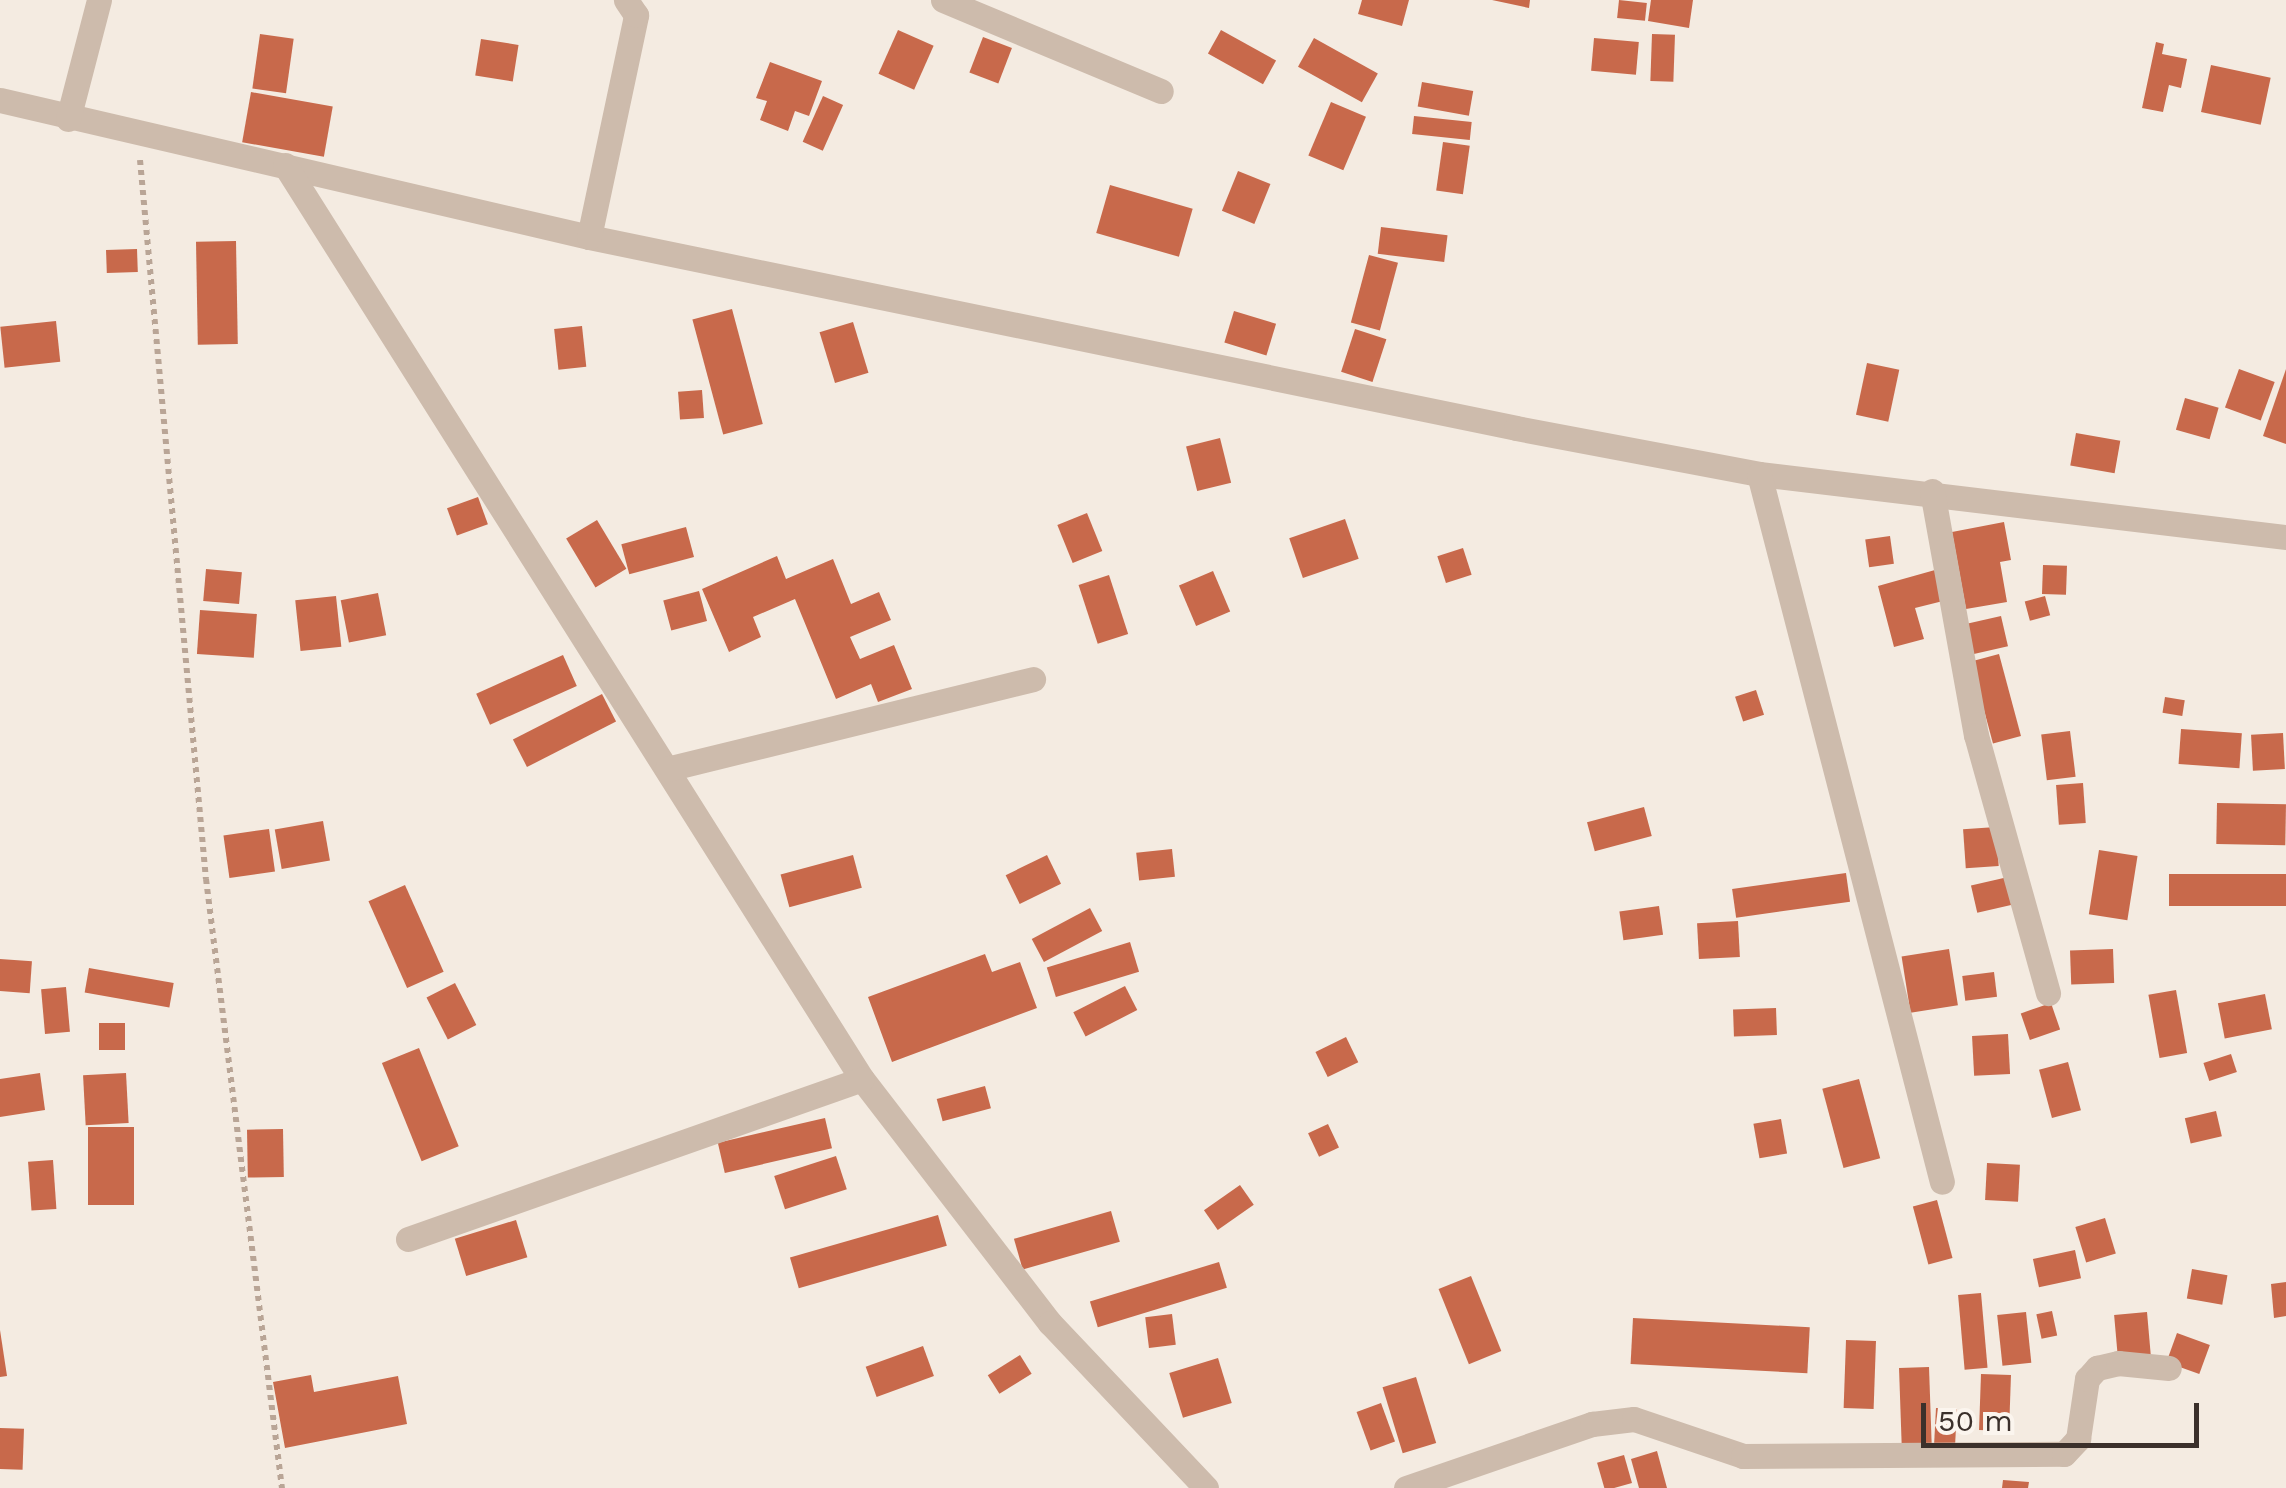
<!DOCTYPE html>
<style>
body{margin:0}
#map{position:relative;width:2286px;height:1488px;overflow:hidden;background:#f4ebe1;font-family:"Work Sans",sans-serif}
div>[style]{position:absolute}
.building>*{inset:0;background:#c8694b;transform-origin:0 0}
.path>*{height:6px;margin-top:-3px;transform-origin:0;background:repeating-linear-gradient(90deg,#b9a596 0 5px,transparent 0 10px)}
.minor>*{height:25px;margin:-12.5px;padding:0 12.5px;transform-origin:12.5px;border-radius:12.5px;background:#cdbbac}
span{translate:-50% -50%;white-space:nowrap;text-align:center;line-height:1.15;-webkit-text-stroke:9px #fbf5ee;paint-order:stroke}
.scale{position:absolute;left:1921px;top:1403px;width:278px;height:45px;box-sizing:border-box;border:5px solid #3b302b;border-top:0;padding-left:12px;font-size:30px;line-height:35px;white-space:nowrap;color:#3b302b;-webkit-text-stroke:8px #fbf5ee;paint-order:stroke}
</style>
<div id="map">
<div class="building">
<div style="clip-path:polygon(1362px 0,1409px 0,1402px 26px,1358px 14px)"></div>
<div style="clip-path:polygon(1492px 0,1530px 0,1529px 8px)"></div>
<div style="left:1619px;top:0;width:28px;height:18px;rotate:6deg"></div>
<div style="clip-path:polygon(1651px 0,1693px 0,1689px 28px,1648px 21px)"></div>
<div style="left:898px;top:30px;width:39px;height:48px;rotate:24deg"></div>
<div style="left:1221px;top:30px;width:63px;height:27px;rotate:29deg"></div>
<div style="left:260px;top:34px;width:34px;height:55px;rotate:8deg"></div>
<div style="left:1652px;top:34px;width:23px;height:47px;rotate:2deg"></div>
<div style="left:983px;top:37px;width:31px;height:38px;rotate:21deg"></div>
<div style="left:1314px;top:38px;width:73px;height:33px;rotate:29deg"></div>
<div style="left:1594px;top:38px;width:45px;height:33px;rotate:5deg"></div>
<div style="left:481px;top:39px;width:38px;height:37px;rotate:9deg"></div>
<div style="clip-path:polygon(2156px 42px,2164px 44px,2162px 54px,2187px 59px,2181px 88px,2169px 85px,2163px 112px,2142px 108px)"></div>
<div style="clip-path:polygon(770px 62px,822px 81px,809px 116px,795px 111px,788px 131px,760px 120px,767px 101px,756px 98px)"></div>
<div style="left:2211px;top:65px;width:61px;height:48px;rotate:12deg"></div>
<div style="left:1422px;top:82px;width:52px;height:25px;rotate:10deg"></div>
<div style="left:251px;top:92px;width:83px;height:51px;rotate:10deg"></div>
<div style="left:823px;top:96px;width:22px;height:50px;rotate:24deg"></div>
<div style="left:1331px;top:102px;width:38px;height:58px;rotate:23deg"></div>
<div style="left:1414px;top:116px;width:58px;height:18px;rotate:6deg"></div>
<div style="left:1443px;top:142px;width:27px;height:49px;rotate:8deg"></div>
<div style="left:1238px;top:171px;width:35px;height:43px;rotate:22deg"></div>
<div style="left:1110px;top:185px;width:86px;height:50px;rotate:16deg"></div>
<div style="left:1381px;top:227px;width:67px;height:27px;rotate:7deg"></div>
<div style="left:236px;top:241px;width:103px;height:40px;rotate:89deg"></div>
<div style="left:137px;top:249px;width:23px;height:31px;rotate:88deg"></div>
<div style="left:1369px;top:255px;width:30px;height:70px;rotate:15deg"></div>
<div style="left:732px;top:309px;width:119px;height:41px;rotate:75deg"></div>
<div style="left:1234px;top:311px;width:44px;height:33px;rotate:17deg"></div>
<div style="left:56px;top:321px;width:41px;height:56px;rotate:84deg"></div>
<div style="left:853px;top:322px;width:53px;height:35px;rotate:73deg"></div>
<div style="left:582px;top:326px;width:41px;height:28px;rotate:84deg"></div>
<div style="left:1355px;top:329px;width:33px;height:45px;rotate:18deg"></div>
<div style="left:1867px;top:363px;width:33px;height:53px;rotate:12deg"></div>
<div style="left:2239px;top:369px;width:38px;height:41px;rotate:20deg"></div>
<div style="clip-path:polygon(2286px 369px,2286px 444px,2263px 436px)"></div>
<div style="left:702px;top:390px;width:28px;height:24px;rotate:86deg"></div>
<div style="left:2185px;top:398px;width:35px;height:33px;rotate:16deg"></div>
<div style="left:2076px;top:433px;width:45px;height:33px;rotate:10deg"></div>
<div style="left:1220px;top:438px;width:46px;height:35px;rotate:76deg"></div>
<div style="left:478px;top:497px;width:29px;height:33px;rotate:70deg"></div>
<div style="left:1087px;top:513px;width:41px;height:32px;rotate:68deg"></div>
<div style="left:1345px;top:519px;width:42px;height:59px;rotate:71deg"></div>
<div style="left:597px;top:520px;width:57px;height:36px;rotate:59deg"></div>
<div style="clip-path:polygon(2004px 522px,2011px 560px,2000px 562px,2007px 602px,1966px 609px,1952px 532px)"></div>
<div style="left:686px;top:527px;width:31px;height:67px;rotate:75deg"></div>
<div style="left:1890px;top:536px;width:28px;height:25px;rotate:82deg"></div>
<div style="left:1463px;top:548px;width:28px;height:27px;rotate:72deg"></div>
<div style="clip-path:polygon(777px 556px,786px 579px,833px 559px,851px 604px,879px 592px,891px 620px,850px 637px,860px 659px,894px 645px,912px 689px,878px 702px,871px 684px,836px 699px,795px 599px,753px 617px,761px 637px,729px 652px,702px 589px)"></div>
<div style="left:2043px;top:565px;width:24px;height:29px;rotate:2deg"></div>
<div style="left:206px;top:569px;width:36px;height:32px;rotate:5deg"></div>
<div style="clip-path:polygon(1935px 570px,1943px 601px,1915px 608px,1924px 639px,1894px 647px,1878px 586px)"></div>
<div style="left:1213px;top:571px;width:44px;height:37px;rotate:67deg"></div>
<div style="left:1109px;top:575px;width:62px;height:32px;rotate:72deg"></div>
<div style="left:699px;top:591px;width:31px;height:37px;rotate:75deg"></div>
<div style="left:378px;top:593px;width:43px;height:38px;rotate:79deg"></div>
<div style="left:336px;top:596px;width:51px;height:41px;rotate:84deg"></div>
<div style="left:2045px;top:596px;width:20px;height:21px;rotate:75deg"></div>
<div style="left:200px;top:610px;width:57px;height:44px;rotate:4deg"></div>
<div style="left:2001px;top:616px;width:31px;height:35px;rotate:77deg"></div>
<div style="left:1999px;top:654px;width:85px;height:29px;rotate:75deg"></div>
<div style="left:563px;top:655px;width:34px;height:95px;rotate:66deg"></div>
<div style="left:1756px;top:690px;width:26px;height:22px;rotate:72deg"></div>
<div style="left:602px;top:694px;width:31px;height:100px;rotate:63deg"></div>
<div style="left:2165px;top:697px;width:20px;height:16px;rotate:9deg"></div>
<div style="left:2181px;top:729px;width:61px;height:35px;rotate:4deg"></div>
<div style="left:2070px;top:731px;width:46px;height:29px;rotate:83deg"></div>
<div style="left:2283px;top:733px;width:36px;height:32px;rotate:87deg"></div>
<div style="left:2083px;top:783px;width:40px;height:27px;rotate:86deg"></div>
<div style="left:2217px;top:803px;width:69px;height:41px;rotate:1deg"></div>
<div style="left:1644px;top:807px;width:30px;height:59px;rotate:75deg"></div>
<div style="left:323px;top:821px;width:40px;height:49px;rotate:80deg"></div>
<div style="left:1996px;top:827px;width:39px;height:33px;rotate:86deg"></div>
<div style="left:269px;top:829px;width:43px;height:46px;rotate:82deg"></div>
<div style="left:1172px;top:849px;width:28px;height:36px;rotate:84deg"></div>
<div style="left:2099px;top:850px;width:39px;height:65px;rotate:9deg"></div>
<div style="left:853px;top:855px;width:34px;height:75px;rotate:75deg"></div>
<div style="left:1047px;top:855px;width:32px;height:46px;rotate:64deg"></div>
<div style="left:1846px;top:873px;width:29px;height:115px;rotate:82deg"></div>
<div style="left:2169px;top:874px;width:117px;height:32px"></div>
<div style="left:2008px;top:877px;width:28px;height:38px;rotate:77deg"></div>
<div style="left:405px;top:885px;width:95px;height:40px;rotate:66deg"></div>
<div style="left:1659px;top:906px;width:29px;height:40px;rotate:82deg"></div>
<div style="left:1090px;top:908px;width:26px;height:66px;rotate:62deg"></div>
<div style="left:1738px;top:921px;width:36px;height:41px;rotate:87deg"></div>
<div style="left:1130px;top:942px;width:31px;height:87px;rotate:73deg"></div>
<div style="left:1949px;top:949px;width:57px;height:48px;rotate:81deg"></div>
<div style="left:2113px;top:949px;width:34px;height:43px;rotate:88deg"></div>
<div style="clip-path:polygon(985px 954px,992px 972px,1020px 962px,1037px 1008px,892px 1062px,868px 997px)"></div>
<div style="left:0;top:959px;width:32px;height:32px;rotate:4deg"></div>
<div style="left:89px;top:968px;width:86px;height:25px;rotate:10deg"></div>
<div style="left:1994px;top:972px;width:25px;height:32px;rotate:83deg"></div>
<div style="left:455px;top:983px;width:47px;height:32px;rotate:63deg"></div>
<div style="left:1125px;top:986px;width:27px;height:58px;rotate:63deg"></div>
<div style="left:66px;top:987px;width:45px;height:25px;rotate:85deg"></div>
<div style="left:2176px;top:990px;width:64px;height:28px;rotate:80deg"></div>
<div style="left:2265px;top:994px;width:36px;height:48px;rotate:79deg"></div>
<div style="left:2051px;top:1003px;width:28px;height:32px;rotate:71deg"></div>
<div style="left:1776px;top:1008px;width:27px;height:43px;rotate:88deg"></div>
<div style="left:99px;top:1023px;width:26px;height:27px"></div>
<div style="left:2008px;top:1034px;width:40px;height:36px;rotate:87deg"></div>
<div style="left:1346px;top:1037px;width:28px;height:34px;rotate:64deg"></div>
<div style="left:419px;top:1048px;width:106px;height:40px;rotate:68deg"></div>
<div style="left:2231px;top:1054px;width:19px;height:29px;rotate:72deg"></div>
<div style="left:2068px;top:1062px;width:50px;height:30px;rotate:75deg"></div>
<div style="clip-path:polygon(40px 1073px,45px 1110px,0 1117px,0 1079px)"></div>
<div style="left:126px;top:1073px;width:50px;height:43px;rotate:87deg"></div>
<div style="left:1859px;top:1079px;width:82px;height:38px;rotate:75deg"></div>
<div style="left:985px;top:1086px;width:23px;height:50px;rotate:75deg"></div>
<div style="left:2216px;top:1111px;width:26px;height:32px;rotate:77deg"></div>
<div style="left:825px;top:1118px;width:31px;height:110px;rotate:77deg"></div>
<div style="left:1781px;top:1119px;width:35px;height:28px;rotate:80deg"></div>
<div style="left:1328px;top:1124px;width:26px;height:22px;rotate:65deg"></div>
<div style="left:88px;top:1127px;width:46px;height:78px"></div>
<div style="left:283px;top:1129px;width:48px;height:36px;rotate:89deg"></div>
<div style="left:836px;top:1156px;width:35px;height:65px;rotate:72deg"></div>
<div style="left:53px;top:1160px;width:49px;height:25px;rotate:86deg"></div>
<div style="left:1987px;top:1163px;width:33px;height:37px;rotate:3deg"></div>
<div style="left:1240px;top:1185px;width:24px;height:44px;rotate:55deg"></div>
<div style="left:1937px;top:1200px;width:60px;height:25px;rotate:75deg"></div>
<div style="left:1111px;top:1211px;width:32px;height:101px;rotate:74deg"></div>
<div style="left:938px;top:1215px;width:32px;height:154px;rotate:74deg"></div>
<div style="left:2105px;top:1218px;width:37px;height:31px;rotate:73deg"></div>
<div style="left:516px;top:1220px;width:39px;height:64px;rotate:73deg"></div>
<div style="left:2075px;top:1250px;width:29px;height:43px;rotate:78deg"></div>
<div style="left:1219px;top:1262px;width:27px;height:135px;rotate:73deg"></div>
<div style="left:2192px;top:1269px;width:36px;height:30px;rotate:10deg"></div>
<div style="left:1471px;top:1276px;width:81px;height:35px;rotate:68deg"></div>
<div style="clip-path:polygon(2286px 1282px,2286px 1316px,2274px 1318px,2271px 1284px)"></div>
<div style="left:1981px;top:1293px;width:75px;height:23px;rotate:85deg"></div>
<div style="left:2052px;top:1311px;width:25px;height:16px;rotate:78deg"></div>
<div style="left:2026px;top:1312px;width:51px;height:29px;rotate:84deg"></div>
<div style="left:2147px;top:1312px;width:45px;height:33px;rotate:85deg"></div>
<div style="left:1172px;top:1314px;width:31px;height:27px;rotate:83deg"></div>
<div style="left:1633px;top:1318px;width:177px;height:46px;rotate:3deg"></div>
<div style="clip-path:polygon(0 1330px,7px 1376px,0 1377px)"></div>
<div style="left:2177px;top:1333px;width:35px;height:31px;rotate:20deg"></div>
<div style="left:1846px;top:1340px;width:30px;height:68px;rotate:2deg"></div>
<div style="left:923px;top:1346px;width:32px;height:61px;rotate:70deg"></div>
<div style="left:1020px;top:1355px;width:22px;height:38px;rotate:58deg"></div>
<div style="left:1218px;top:1358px;width:47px;height:51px;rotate:73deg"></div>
<div style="left:1929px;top:1367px;width:76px;height:30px;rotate:88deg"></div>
<div style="left:1981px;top:1374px;width:30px;height:56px;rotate:2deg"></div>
<div style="clip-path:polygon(311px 1375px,314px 1392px,398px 1376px,407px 1424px,285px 1448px,273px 1382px)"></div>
<div style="left:1416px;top:1377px;width:69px;height:35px;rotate:73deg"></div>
<div style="left:1381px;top:1403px;width:41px;height:26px;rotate:70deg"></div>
<div style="left:1936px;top:1408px;width:21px;height:36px;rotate:3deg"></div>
<div style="left:0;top:1428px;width:24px;height:41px;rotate:2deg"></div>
<div style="clip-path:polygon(1657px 1451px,1667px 1488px,1639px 1488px,1631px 1459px)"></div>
<div style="left:1624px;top:1455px;width:29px;height:28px;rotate:74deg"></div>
<div style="clip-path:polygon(2003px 1480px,2029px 1482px,2028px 1488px,2002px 1488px)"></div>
</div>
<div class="path">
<div style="left:140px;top:160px;width:722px;rotate:84.76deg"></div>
<div style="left:206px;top:879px;width:614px;rotate:82.89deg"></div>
</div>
<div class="minor">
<div style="left:943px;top:0;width:236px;rotate:22.7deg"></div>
<div style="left:0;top:100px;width:605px;rotate:13.09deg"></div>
<div style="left:589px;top:237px;width:946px;rotate:11.64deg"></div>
<div style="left:1516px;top:428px;width:247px;rotate:10.7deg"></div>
<div style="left:1759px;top:474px;width:531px;rotate:6.82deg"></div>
<div style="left:68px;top:119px;width:123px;rotate:-75.4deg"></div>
<div style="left:285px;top:165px;width:1081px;rotate:57.74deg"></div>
<div style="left:862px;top:1079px;width:308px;rotate:52.4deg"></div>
<div style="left:1050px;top:1323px;width:227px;rotate:46.6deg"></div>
<div style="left:589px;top:237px;width:227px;rotate:-78deg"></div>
<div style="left:636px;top:15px;width:18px;rotate:-124deg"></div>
<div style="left:1759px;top:474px;width:731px;rotate:75.51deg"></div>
<div style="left:1932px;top:491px;width:248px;rotate:79.8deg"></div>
<div style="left:1976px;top:735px;width:268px;rotate:74.4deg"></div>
<div style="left:667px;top:769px;width:377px;rotate:-13.8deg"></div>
<div style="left:408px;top:1239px;width:481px;rotate:-19.4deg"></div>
<div style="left:1406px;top:1488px;width:197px;rotate:-19deg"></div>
<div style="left:1592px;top:1424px;width:42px;rotate:-6.8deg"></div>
<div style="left:1634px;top:1419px;width:115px;rotate:18.7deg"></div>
<div style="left:1743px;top:1456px;width:321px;rotate:-0.4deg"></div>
<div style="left:2064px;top:1454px;width:21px;rotate:-47deg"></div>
<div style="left:2078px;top:1439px;width:61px;rotate:-81.5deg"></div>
<div style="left:2087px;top:1379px;width:15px;rotate:-48deg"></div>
<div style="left:2097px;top:1368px;width:22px;rotate:-13deg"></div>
<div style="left:2118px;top:1363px;width:51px;rotate:5.6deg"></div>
</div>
<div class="scale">50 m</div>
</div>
